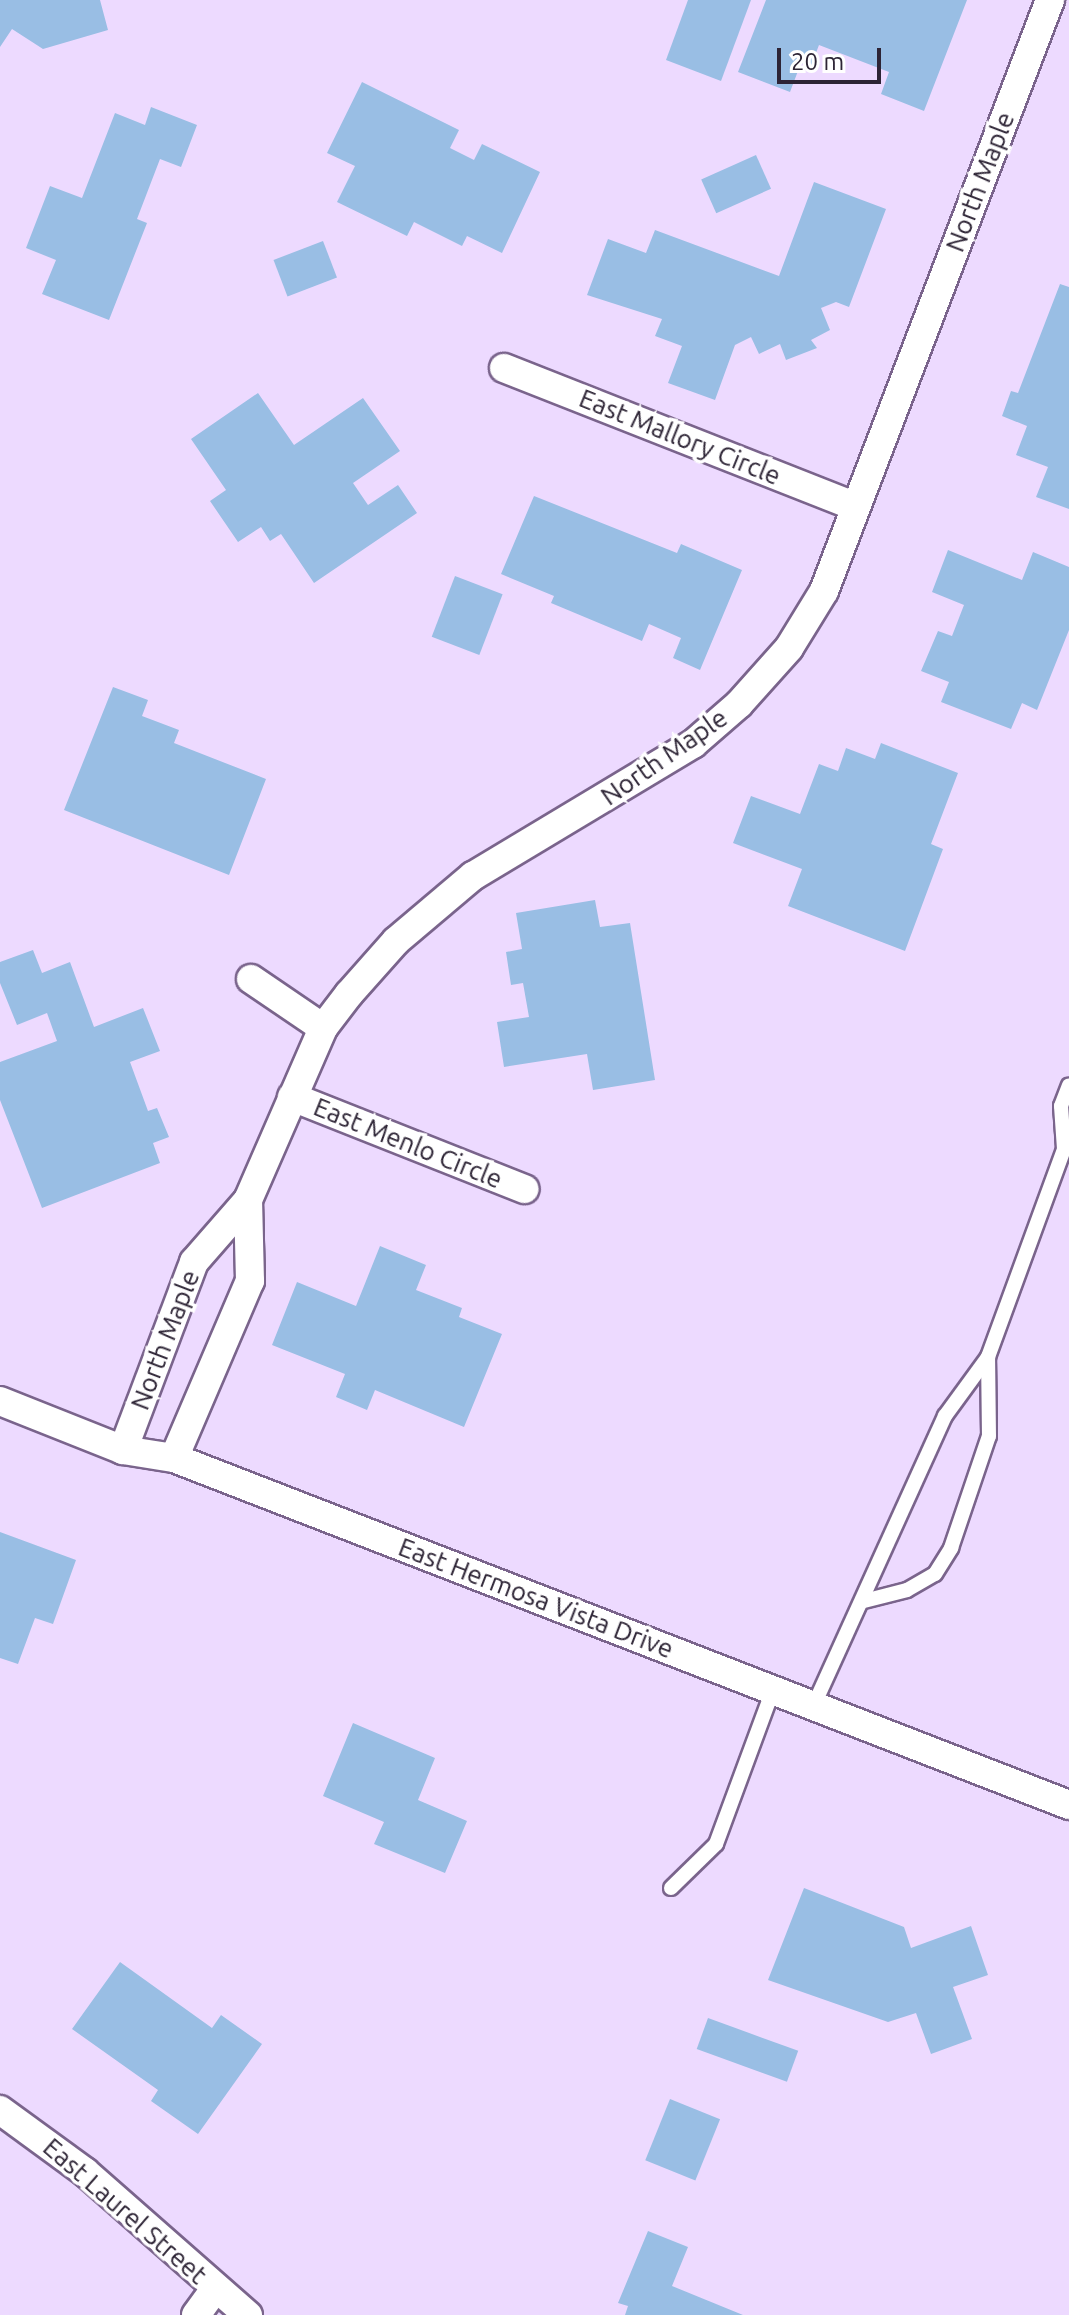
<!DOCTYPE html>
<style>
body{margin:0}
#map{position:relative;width:1069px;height:2315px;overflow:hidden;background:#eddaff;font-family:Ubuntu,sans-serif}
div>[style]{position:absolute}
.building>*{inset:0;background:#99bee4;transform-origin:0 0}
.roads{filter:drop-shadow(2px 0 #7a648c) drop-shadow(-2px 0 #7a648c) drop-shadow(0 2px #7a648c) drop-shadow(0 -2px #7a648c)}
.service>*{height:14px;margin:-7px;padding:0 7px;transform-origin:7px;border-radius:7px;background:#fff}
.minor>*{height:28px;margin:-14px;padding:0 14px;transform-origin:14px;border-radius:14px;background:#fff}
span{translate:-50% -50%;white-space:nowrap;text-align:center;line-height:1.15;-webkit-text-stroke:7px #fff;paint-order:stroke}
.street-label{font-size:26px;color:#2d2435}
.scale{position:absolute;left:777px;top:48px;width:104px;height:36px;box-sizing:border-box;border:4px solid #2d2435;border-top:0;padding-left:10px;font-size:24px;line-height:28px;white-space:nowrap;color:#2d2435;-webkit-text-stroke:6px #fff;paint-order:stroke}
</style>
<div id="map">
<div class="building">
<div style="clip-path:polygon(0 0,100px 0,108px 30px,43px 49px,12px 29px,0 47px)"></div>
<div style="clip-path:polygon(688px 0,751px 0,721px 81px,666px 60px)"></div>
<div style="clip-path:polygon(766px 0,967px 0,924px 111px,881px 94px,889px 72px,819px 45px,811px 66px,801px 63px,790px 92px,738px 72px)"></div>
<div style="clip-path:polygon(362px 82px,459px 130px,450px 148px,474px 160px,482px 144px,540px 172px,502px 253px,467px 236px,462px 246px,414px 222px,407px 236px,337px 202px,355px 166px,327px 153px)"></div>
<div style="clip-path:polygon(151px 107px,197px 125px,181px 167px,160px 159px,137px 219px,147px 223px,109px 320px,42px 294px,56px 260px,26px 248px,50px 186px,82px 198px,115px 113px,145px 125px)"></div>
<div style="left:756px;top:155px;width:37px;height:60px;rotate:66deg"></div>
<div style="clip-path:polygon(814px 182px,886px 209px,849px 307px,836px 302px,821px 308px,830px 330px,811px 340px,817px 348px,786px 360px,780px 344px,759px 354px,751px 337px,735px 345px,715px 400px,668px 383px,682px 346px,655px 336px,662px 319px,587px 295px,608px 239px,646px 253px,655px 230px,779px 276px)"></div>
<div style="left:323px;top:241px;width:39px;height:53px;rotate:69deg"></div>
<div style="clip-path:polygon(1060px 284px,1069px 287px,1069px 509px,1036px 497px,1048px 467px,1016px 455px,1027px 426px,1002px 416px,1011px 391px,1018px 393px)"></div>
<div style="clip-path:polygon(258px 393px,294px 445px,363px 398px,400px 451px,353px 483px,368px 505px,398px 485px,417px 513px,314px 583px,281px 534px,270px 541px,261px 527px,238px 542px,210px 501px,226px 490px,191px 439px)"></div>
<div style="clip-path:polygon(534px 496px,677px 553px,681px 544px,742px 570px,700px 670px,673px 658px,681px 638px,649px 624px,642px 641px,551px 603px,554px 596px,501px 574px)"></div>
<div style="clip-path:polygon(948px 550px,1022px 580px,1033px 552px,1069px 567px,1069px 630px,1037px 710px,1022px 703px,1011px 729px,941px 702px,949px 682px,921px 671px,938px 631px,952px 636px,964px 605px,932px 592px)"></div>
<div style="left:455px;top:576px;width:51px;height:65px;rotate:21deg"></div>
<div style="clip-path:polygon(113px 687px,148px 700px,142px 716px,179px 730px,174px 743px,266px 779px,229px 875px,64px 810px)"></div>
<div style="clip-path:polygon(881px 743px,958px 773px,931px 844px,943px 849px,905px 951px,788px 906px,802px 869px,733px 843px,751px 796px,800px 814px,819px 764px,838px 771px,846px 748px,875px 759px)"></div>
<div style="clip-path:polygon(595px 900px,600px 927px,630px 923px,655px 1080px,593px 1090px,587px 1054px,504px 1067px,497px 1022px,529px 1017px,523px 983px,511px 985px,506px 952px,522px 949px,516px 913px)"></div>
<div style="clip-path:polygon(33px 950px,42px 973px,70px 962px,94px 1027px,143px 1008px,160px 1051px,130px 1062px,148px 1111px,157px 1108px,169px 1137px,153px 1143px,160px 1163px,42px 1208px,0 1100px,0 1062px,57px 1041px,47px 1013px,17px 1025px,0 983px,0 962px)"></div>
<div style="clip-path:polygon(380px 1246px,426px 1265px,416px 1290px,462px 1308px,459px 1317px,502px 1334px,464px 1427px,375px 1390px,367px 1410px,336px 1397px,345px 1374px,272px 1345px,297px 1282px,356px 1306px)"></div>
<div style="clip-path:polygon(0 1532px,76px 1560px,53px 1624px,35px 1618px,18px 1664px,0 1658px)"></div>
<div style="clip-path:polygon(353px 1723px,435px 1758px,418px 1800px,467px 1821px,445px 1873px,374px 1844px,384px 1822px,323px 1796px)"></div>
<div style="clip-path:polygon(804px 1888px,904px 1927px,911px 1948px,971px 1926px,988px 1975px,953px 1987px,972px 2039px,931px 2054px,916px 2013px,888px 2022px,768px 1980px)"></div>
<div style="clip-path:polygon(120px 1962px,212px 2028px,221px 2015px,262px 2044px,198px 2134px,151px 2101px,158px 2090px,72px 2029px)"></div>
<div style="left:708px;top:2018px;width:96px;height:33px;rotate:20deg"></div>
<div style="left:670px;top:2099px;width:54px;height:66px;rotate:22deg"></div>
<div style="clip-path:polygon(648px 2231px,688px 2247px,672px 2286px,743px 2315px,625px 2315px,628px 2306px,618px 2303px)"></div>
</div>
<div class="roads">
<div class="service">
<div style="left:864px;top:1601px;width:44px;rotate:-14.3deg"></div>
<div style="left:907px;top:1590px;width:32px;rotate:-30deg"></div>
<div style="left:935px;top:1574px;width:31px;rotate:-58deg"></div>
<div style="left:951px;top:1548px;width:118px;rotate:-71.3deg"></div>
<div style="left:989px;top:1436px;width:79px;rotate:-90.7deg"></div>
<div style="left:813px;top:1707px;width:320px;rotate:-65.6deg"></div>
<div style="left:945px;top:1416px;width:73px;rotate:-53.9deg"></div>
<div style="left:988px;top:1357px;width:221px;rotate:-69.9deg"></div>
<div style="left:1064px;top:1149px;width:43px;rotate:-94deg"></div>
<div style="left:1061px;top:1106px;width:22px;rotate:-69deg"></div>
<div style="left:671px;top:1888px;width:63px;rotate:-44.4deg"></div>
<div style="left:716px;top:1844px;width:164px;rotate:-69.7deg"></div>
</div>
<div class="minor">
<div style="left:504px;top:368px;width:378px;rotate:21.5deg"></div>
<div style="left:251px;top:979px;width:87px;rotate:34.2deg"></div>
<div style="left:292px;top:1097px;width:250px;rotate:21.6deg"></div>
<div style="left:0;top:1401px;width:132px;rotate:21.7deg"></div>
<div style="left:123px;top:1450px;width:52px;rotate:8.9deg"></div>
<div style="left:174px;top:1458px;width:960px;rotate:21.19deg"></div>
<div style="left:123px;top:1450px;width:201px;rotate:-69.3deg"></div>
<div style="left:194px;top:1262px;width:82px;rotate:-48.9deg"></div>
<div style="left:248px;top:1200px;width:188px;rotate:-66.4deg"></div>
<div style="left:323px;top:1028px;width:43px;rotate:-52.6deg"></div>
<div style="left:349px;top:994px;width:71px;rotate:-48.4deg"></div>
<div style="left:396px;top:941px;width:101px;rotate:-40.2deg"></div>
<div style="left:473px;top:876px;width:257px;rotate:-31deg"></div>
<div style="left:693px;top:744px;width:61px;rotate:-41deg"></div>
<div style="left:739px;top:704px;width:75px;rotate:-48.2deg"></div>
<div style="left:789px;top:648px;width:67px;rotate:-58.4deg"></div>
<div style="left:824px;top:591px;width:633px;rotate:-69.07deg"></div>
<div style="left:174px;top:1458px;width:193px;rotate:-66.8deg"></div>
<div style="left:250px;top:1281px;width:81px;rotate:-91.4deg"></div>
<div style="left:0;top:2110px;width:105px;rotate:36.1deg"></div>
<div style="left:85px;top:2172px;width:217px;rotate:41.3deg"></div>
<div style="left:196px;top:2315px;width:32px;rotate:-54deg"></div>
</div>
</div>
<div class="street-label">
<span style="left:980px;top:182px;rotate:-69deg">North Maple</span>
<span style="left:680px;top:437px;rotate:22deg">East Mallory Circle</span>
<span style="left:664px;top:757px;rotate:-35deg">North Maple</span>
<span style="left:408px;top:1143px;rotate:22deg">East Menlo Circle</span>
<span style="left:165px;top:1340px;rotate:-69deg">North Maple</span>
<span style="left:536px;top:1598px;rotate:21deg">East Hermosa Vista Drive</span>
<span style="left:125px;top:2211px;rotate:41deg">East Laurel Street</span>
</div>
<div class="scale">20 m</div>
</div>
